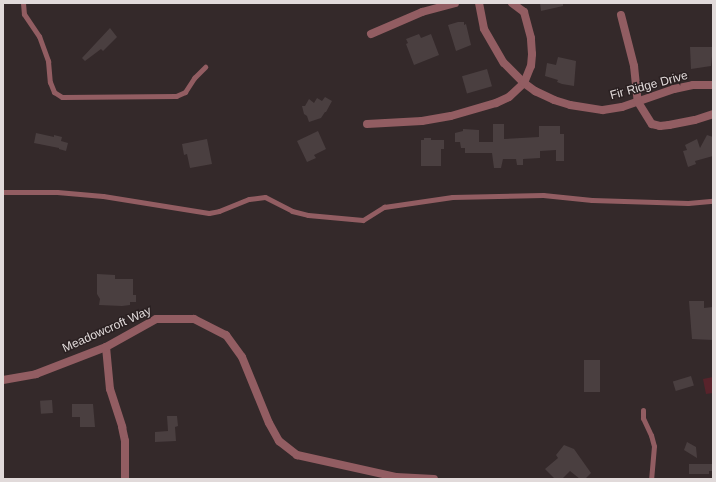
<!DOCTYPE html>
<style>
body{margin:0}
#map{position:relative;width:716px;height:482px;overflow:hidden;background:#34292a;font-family:Arial,sans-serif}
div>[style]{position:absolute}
.green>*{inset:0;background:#58232b}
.building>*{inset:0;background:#4a3f40;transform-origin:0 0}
.service>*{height:5px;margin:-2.5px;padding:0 2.5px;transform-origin:2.5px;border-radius:2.5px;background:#925d62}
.minor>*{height:8px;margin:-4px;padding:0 4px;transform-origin:4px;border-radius:4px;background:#925d62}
span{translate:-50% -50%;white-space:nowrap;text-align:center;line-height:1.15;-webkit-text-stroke:3px #2a2021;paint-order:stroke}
.street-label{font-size:12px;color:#e1dada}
.frame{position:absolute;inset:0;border:4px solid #e1dada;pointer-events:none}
</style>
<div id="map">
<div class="green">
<div style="clip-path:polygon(713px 377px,713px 393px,706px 394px,703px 379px)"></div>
</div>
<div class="building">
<div style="clip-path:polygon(540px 3px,563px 3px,563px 6px,541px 11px)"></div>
<div style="clip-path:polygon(458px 22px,464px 22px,464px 25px,466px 24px,471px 45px,456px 51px,448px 25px)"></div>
<div style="clip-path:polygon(110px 28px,117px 37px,103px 51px,101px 49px,85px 61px,82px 58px)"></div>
<div style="clip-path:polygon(419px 34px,421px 38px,431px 34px,439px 55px,414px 65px,406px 44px,408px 43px,406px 39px)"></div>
<div style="clip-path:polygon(690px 47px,713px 47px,711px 66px,691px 69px)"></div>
<div style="clip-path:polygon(558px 57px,576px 61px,574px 86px,562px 84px,557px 82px,558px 80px,545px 76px,547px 63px,556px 65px)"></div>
<div style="left:487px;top:69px;width:18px;height:26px;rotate:74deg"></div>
<div style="clip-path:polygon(325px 97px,332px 101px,326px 112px,325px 112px,321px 118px,309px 122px,307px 116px,304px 114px,302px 106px,305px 106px,309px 99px,314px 103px,317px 98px,322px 101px)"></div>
<div style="clip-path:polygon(493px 124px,504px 124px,504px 139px,539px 137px,539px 126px,560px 126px,560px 134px,564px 134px,564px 161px,556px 161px,556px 150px,540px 151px,540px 158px,523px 159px,523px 165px,517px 165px,516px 159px,503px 159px,501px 168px,494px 168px,492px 153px,465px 153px,465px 148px,461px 148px,460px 142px,455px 142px,455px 133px,463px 131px,463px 129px,479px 130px,479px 142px,493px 142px)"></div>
<div style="clip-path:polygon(318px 131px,326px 149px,314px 155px,316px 158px,307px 162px,297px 141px)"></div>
<div style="clip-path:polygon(36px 133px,54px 137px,54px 135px,62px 137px,61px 141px,68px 143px,66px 151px,59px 149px,59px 148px,34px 143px)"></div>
<div style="clip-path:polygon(707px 135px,713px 137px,713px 156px,695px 161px,696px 164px,688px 167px,683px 151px,687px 150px,685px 145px,697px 139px,700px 148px)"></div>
<div style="clip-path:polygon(424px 138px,431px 138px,431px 140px,444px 140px,444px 149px,441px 149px,441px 166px,421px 166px,421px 140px,424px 140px)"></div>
<div style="clip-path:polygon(207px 139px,212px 164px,190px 168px,187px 154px,184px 155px,182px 144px)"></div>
<div style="clip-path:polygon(97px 274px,115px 275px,115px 279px,133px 279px,133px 295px,136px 295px,136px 302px,130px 302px,130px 305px,122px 306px,99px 305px,100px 299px,97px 294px)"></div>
<div style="clip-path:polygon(689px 301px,704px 301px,704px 308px,713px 307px,713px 340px,692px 339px)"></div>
<div style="left:584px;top:360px;width:16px;height:32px"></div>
<div style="left:691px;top:376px;width:10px;height:19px;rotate:73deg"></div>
<div style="left:52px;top:400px;width:13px;height:12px;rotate:86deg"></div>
<div style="clip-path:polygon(72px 404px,93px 404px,95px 427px,80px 427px,80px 417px,72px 417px)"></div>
<div style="clip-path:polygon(167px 416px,177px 416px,178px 426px,175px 427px,176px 441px,155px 442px,155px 432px,168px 431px)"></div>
<div style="clip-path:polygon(687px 442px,696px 447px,697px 458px,684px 450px)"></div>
<div style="clip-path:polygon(564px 445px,574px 449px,591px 473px,585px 479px,580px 479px,570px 471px,562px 479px,555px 479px,545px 469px,558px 458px,556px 455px)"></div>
<div style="clip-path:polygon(689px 464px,713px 464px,713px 471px,709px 471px,709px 474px,689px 474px)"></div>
</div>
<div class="service">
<div style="left:23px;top:3px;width:11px;rotate:85deg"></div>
<div style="left:24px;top:14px;width:27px;rotate:56deg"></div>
<div style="left:39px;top:36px;width:27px;rotate:70deg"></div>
<div style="left:48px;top:61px;width:21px;rotate:85deg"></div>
<div style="left:50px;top:82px;width:11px;rotate:68deg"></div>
<div style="left:54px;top:92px;width:9px;rotate:32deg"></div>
<div style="left:62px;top:97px;width:114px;rotate:-0.5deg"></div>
<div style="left:176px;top:96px;width:10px;rotate:-24deg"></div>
<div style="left:185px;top:92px;width:17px;rotate:-57deg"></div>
<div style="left:194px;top:78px;width:16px;rotate:-45deg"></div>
<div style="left:3px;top:192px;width:54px"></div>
<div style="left:57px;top:192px;width:46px;rotate:5deg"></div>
<div style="left:103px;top:196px;width:107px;rotate:9.1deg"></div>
<div style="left:209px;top:213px;width:10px;rotate:-11deg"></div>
<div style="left:219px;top:211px;width:32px;rotate:-22deg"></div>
<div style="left:249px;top:199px;width:16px;rotate:-7deg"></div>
<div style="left:265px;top:197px;width:30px;rotate:27deg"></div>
<div style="left:292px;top:211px;width:16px;rotate:14deg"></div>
<div style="left:308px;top:215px;width:55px;rotate:5.2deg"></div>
<div style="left:363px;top:220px;width:25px;rotate:-32deg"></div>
<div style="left:384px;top:207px;width:69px;rotate:-8.4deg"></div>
<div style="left:452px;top:197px;width:91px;rotate:-1.3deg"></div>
<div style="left:543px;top:195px;width:49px;rotate:5.8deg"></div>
<div style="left:592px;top:200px;width:96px;rotate:1.8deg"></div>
<div style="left:688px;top:203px;width:25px;rotate:-5deg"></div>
<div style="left:643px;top:410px;width:8px;rotate:90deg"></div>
<div style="left:643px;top:418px;width:19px;rotate:65deg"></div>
<div style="left:651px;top:435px;width:11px;rotate:75deg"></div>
<div style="left:654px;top:446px;width:33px;rotate:95deg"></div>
</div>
<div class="minor">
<div style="left:479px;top:3px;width:26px;rotate:79deg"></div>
<div style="left:484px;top:29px;width:39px;rotate:60deg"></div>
<div style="left:504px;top:63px;width:28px;rotate:45deg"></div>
<div style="left:524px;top:83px;width:14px;rotate:36deg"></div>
<div style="left:535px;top:91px;width:21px;rotate:25deg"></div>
<div style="left:554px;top:100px;width:17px;rotate:17deg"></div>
<div style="left:570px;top:105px;width:33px;rotate:9deg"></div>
<div style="left:603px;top:110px;width:19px;rotate:-9deg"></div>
<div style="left:622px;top:107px;width:55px;rotate:-19.1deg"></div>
<div style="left:674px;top:89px;width:19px;rotate:-12deg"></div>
<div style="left:693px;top:85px;width:20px"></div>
<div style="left:621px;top:15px;width:53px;rotate:75.7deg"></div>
<div style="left:634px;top:66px;width:36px;rotate:84deg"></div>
<div style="left:638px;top:102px;width:26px;rotate:58deg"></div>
<div style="left:652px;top:124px;width:8px;rotate:14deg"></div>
<div style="left:660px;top:126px;width:9px;rotate:-6deg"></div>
<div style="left:669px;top:125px;width:26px;rotate:-11deg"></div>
<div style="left:695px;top:120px;width:19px;rotate:-18deg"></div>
<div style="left:371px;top:34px;width:56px;rotate:-23.3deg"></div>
<div style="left:422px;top:12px;width:34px;rotate:-15deg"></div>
<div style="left:367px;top:124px;width:55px;rotate:-3.1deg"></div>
<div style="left:422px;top:121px;width:29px;rotate:-10deg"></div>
<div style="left:451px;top:116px;width:47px;rotate:-16.1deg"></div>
<div style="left:496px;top:103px;width:14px;rotate:-25deg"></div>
<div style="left:509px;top:97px;width:21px;rotate:-43deg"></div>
<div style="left:524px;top:83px;width:18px;rotate:-68deg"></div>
<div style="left:531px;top:66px;width:12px;rotate:-85deg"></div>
<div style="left:532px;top:54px;width:16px;rotate:-94deg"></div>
<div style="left:531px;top:38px;width:27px;rotate:-105deg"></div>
<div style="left:524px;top:12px;width:15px;rotate:-143deg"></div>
<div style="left:106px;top:347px;width:42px;rotate:84.6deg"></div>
<div style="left:110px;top:389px;width:40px;rotate:72deg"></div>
<div style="left:122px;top:427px;width:14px;rotate:78deg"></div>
<div style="left:125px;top:441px;width:38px;rotate:90deg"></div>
<div style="left:3px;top:380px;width:34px;rotate:-10deg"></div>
<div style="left:36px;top:374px;width:75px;rotate:-21.1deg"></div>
<div style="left:106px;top:347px;width:57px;rotate:-29.2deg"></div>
<div style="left:156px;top:319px;width:38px"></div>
<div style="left:194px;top:319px;width:36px;rotate:27deg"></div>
<div style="left:226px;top:335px;width:27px;rotate:54deg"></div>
<div style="left:242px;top:357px;width:71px;rotate:67.8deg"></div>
<div style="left:269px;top:423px;width:21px;rotate:61deg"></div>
<div style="left:279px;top:441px;width:23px;rotate:38deg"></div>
<div style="left:297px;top:455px;width:101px;rotate:12.5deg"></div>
<div style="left:396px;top:477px;width:38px;rotate:3deg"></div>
</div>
<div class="street-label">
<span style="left:649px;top:86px;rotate:-15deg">Fir Ridge Drive</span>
<span style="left:107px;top:330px;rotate:-24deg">Meadowcroft Way</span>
</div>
<div class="frame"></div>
</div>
